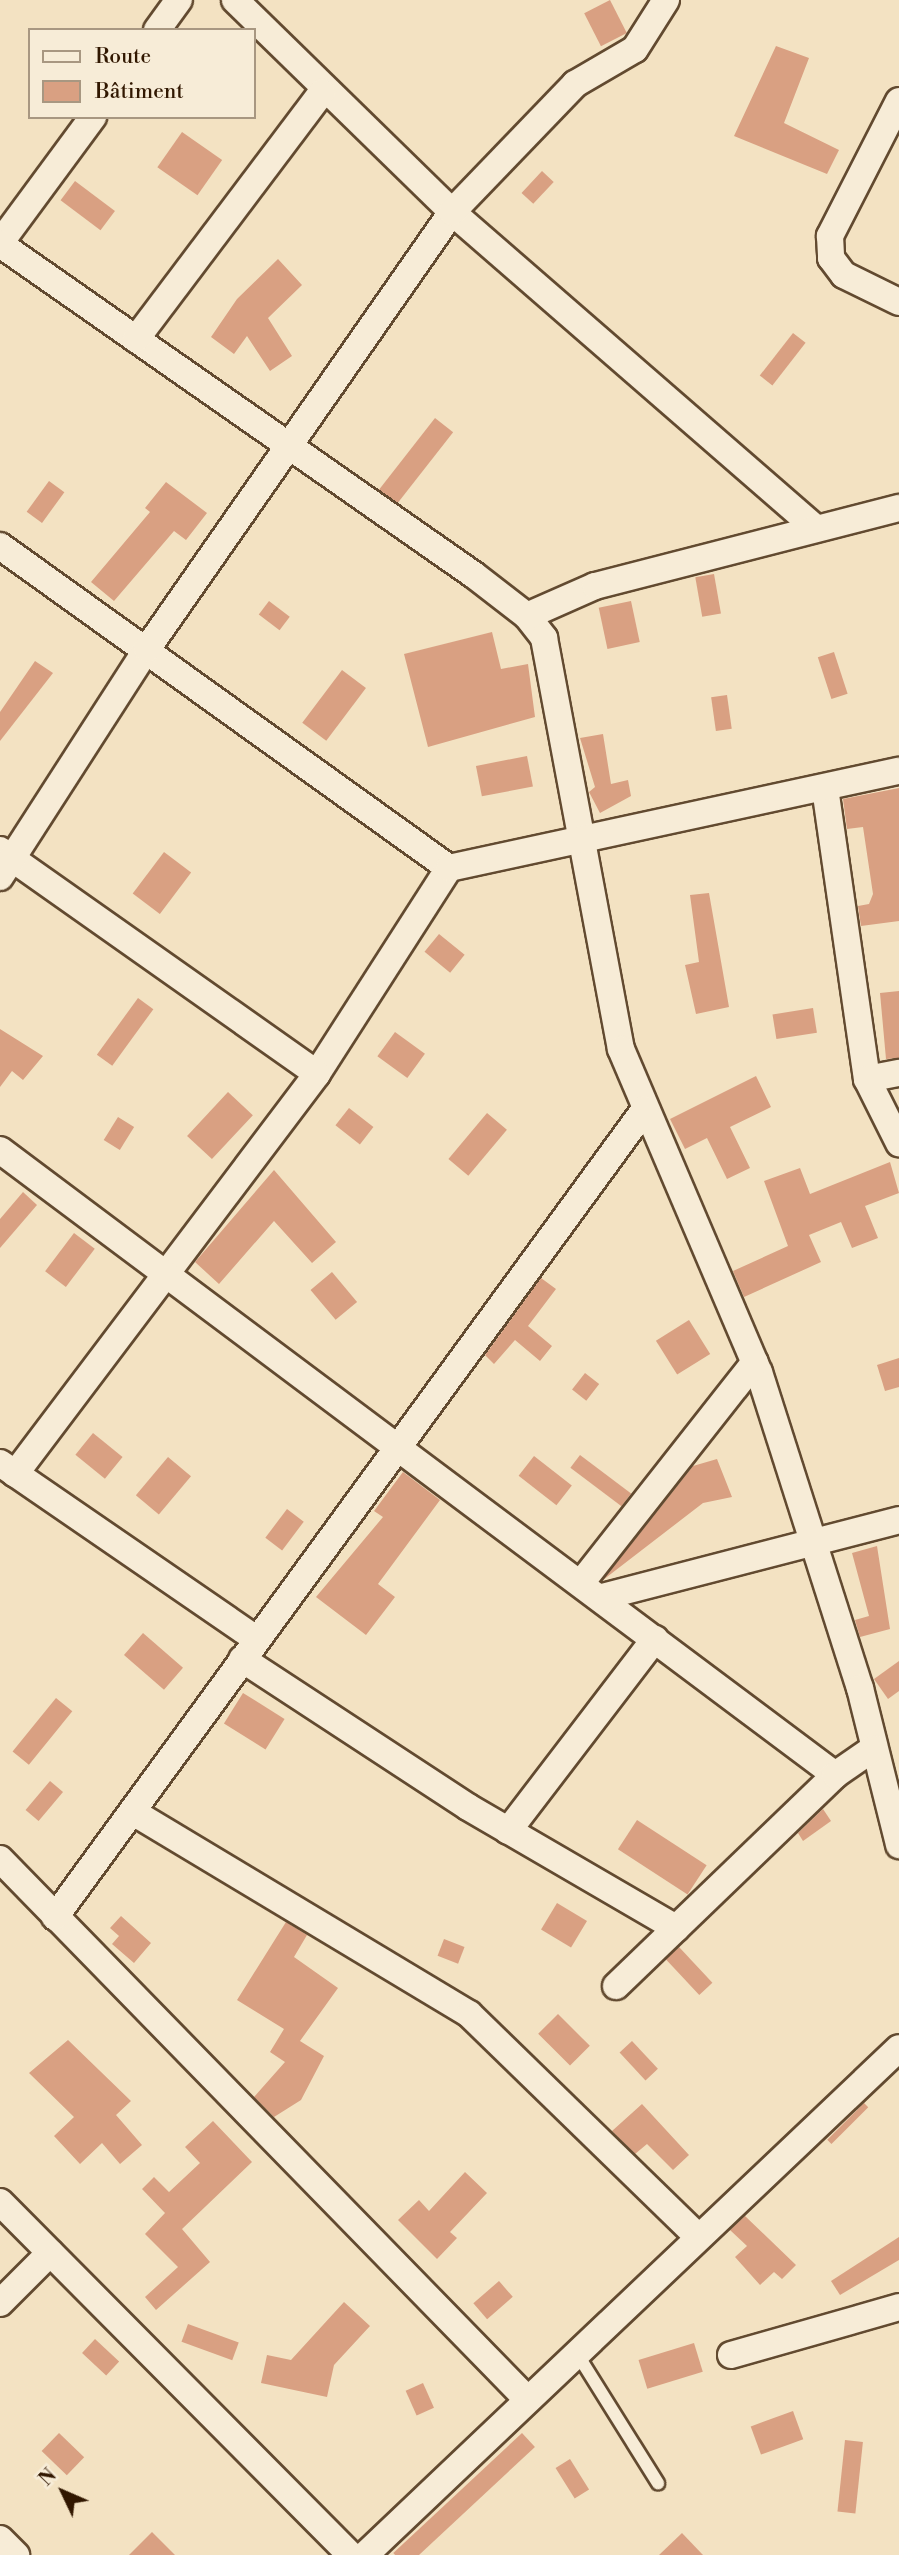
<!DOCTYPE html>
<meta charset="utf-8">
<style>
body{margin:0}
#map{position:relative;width:899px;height:2555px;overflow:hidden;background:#f3e2c2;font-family:"Libre Bodoni",serif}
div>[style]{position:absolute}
.building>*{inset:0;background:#d9a082;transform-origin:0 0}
.roads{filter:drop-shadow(2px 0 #624a30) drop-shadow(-2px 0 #624a30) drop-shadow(0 2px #624a30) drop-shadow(0 -2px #624a30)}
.lane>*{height:12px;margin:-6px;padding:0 6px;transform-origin:6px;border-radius:6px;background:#f7ecd7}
.street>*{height:26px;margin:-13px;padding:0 13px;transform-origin:13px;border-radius:13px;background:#f7ecd7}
span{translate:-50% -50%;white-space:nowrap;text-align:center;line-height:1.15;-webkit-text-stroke:6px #f7ecd7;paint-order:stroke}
.legend{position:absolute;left:28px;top:28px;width:228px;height:91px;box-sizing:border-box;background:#f7ecd7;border:2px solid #a89781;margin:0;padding:9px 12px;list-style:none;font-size:21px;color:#311700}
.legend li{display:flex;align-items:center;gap:14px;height:35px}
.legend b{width:35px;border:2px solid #a89781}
.north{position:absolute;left:28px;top:2457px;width:70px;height:70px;-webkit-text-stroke:5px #f7ecd7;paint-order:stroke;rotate:314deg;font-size:19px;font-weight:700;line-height:28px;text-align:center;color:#311700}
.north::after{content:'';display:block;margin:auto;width:24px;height:32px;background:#311700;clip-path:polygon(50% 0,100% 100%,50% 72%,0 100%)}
</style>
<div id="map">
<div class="building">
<div style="left:610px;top:0;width:37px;height:29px;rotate:63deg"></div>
<div style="clip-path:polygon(776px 46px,809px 58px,784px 123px,839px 150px,827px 174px,734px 136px)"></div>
<div style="left:182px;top:132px;width:49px;height:43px;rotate:35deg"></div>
<div style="left:542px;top:171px;width:16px;height:30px;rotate:43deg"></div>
<div style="left:75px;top:181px;width:50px;height:24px;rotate:37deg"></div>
<div style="clip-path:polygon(278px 259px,302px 285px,268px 318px,292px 356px,270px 371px,247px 336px,234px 354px,211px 337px,237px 299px)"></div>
<div style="left:793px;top:333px;width:16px;height:54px;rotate:38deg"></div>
<div style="left:435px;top:418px;width:23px;height:91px;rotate:38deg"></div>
<div style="left:49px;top:481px;width:19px;height:38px;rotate:36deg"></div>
<div style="clip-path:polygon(166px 482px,207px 513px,186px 540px,174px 531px,114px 601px,91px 582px,150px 512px,145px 508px)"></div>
<div style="left:714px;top:574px;width:40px;height:19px;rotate:80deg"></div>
<div style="left:269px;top:601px;width:26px;height:17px;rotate:37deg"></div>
<div style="left:631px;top:601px;width:42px;height:33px;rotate:78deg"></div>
<div style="clip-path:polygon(492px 632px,501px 669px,528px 664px,535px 717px,428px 747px,404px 654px)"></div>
<div style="left:834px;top:652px;width:44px;height:17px;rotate:72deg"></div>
<div style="clip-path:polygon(35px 661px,53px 673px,0 741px,0 712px)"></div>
<div style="left:342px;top:670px;width:30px;height:66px;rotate:37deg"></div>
<div style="left:727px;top:695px;width:34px;height:16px;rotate:82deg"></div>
<div style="clip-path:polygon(603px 734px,611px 784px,628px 780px,631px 796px,600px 813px,589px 792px,595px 787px,580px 738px)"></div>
<div style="left:527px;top:756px;width:31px;height:52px;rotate:79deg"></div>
<div style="clip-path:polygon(899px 788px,899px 921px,861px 926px,858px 906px,869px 904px,873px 894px,863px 827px,847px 829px,843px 799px)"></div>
<div style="left:164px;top:852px;width:34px;height:52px;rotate:37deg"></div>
<div style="clip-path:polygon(709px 893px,729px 1007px,696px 1014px,685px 965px,699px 962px,690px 895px)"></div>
<div style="left:439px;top:934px;width:33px;height:23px;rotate:39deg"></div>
<div style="clip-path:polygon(899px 991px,899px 1058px,886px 1059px,880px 993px)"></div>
<div style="left:138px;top:998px;width:19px;height:70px;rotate:36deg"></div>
<div style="left:813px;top:1008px;width:25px;height:41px;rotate:81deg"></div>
<div style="clip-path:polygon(0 1029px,43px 1056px,23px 1080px,12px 1071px,0 1087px)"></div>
<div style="left:395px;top:1032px;width:37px;height:30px;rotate:36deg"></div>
<div style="clip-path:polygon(756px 1076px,771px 1107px,730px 1127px,750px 1168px,727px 1179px,707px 1138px,685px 1149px,670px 1119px)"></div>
<div style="left:228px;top:1092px;width:34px;height:60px;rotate:43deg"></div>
<div style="left:349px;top:1108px;width:31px;height:22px;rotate:38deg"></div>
<div style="left:487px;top:1113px;width:26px;height:60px;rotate:40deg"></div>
<div style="left:118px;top:1117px;width:19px;height:27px;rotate:32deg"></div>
<div style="clip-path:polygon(890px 1162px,899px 1193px,865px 1206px,878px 1238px,852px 1248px,841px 1222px,809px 1235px,821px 1262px,744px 1297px,733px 1271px,788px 1246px,764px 1181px,800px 1168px,810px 1194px)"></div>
<div style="clip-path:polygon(274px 1170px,336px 1242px,312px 1263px,274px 1221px,219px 1284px,195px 1262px)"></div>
<div style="clip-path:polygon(23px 1192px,37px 1205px,0 1248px,0 1219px)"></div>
<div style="left:74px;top:1233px;width:26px;height:48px;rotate:37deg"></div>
<div style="left:332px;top:1272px;width:39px;height:28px;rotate:50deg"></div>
<div style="clip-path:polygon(541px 1278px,556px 1289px,528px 1326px,552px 1346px,540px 1361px,515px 1340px,494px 1364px,485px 1355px)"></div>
<div style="left:689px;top:1320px;width:40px;height:39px;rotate:58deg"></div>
<div style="clip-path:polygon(899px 1358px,899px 1387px,885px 1391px,877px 1365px)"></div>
<div style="left:585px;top:1373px;width:18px;height:21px;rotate:38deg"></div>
<div style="left:93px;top:1433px;width:38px;height:28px;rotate:39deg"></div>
<div style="left:580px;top:1455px;width:64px;height:16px;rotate:37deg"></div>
<div style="left:534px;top:1456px;width:48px;height:25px;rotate:38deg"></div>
<div style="left:168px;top:1457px;width:30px;height:50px;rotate:40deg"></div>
<div style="clip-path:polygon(717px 1459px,732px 1497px,703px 1503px,603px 1580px,693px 1466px)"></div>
<div style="clip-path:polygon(403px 1472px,440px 1500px,378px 1584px,395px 1597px,366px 1635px,316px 1597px,383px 1517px,374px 1511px)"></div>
<div style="left:287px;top:1509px;width:21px;height:36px;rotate:37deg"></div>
<div style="clip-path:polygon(877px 1546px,890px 1629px,860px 1637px,855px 1620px,869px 1616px,852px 1553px)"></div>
<div style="left:143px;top:1633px;width:53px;height:29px;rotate:41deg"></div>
<div style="clip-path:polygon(899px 1661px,899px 1691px,888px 1699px,874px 1679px)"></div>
<div style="left:243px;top:1693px;width:49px;height:36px;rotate:32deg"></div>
<div style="left:56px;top:1698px;width:21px;height:69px;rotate:39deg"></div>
<div style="left:50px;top:1781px;width:17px;height:38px;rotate:40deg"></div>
<div style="clip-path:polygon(823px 1809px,831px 1821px,803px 1841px,798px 1833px)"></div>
<div style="left:637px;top:1820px;width:83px;height:35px;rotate:33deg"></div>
<div style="left:557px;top:1903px;width:35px;height:31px;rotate:31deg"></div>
<div style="clip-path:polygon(121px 1916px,151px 1943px,134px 1963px,112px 1944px,119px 1936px,110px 1928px)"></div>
<div style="clip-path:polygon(286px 1922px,307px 1935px,294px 1957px,338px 1988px,300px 2041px,324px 2056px,301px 2100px,274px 2117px,254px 2097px,285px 2062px,270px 2052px,284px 2029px,237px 2000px)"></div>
<div style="left:444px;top:1939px;width:22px;height:18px;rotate:21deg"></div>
<div style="left:679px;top:1947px;width:49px;height:18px;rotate:47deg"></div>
<div style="left:558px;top:2014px;width:45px;height:28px;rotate:45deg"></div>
<div style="clip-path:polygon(68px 2040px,131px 2101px,116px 2115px,142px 2145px,120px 2164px,102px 2143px,80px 2164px,54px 2136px,74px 2117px,29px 2073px)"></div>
<div style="left:632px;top:2041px;width:38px;height:17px;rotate:47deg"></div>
<div style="left:864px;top:2103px;width:6px;height:52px;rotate:45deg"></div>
<div style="clip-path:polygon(642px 2104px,689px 2155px,673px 2170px,647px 2144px,635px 2154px,612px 2131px)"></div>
<div style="clip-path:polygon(213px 2121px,252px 2162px,182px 2229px,210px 2262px,156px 2310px,145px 2297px,178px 2267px,145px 2234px,165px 2213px,142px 2189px,154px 2177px,169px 2192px,200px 2163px,185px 2147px)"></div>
<div style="clip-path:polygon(465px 2172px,487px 2193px,450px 2232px,457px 2238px,437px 2259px,398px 2220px,419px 2200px,429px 2211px)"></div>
<div style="clip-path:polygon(745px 2216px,796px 2265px,782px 2279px,774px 2272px,760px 2285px,735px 2257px,747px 2246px,730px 2230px)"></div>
<div style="clip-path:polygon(899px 2237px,899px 2260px,840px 2295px,831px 2281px)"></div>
<div style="left:499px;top:2281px;width:21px;height:34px;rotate:49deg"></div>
<div style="clip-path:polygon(344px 2302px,370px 2326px,334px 2365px,327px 2397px,261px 2383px,267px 2355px,291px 2360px)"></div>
<div style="left:188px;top:2324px;width:54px;height:19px;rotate:20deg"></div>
<div style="left:95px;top:2339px;width:33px;height:19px;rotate:43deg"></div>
<div style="left:694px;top:2343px;width:30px;height:58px;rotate:73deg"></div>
<div style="left:423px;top:2383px;width:27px;height:19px;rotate:66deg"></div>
<div style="left:793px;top:2411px;width:30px;height:45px;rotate:70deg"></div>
<div style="left:59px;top:2433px;width:35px;height:25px;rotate:44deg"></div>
<div style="left:522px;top:2433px;width:19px;height:176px;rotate:47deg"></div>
<div style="left:845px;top:2440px;width:18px;height:72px;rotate:6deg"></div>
<div style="left:570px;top:2459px;width:36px;height:17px;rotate:58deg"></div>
<div style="clip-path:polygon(152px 2532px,175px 2555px,129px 2555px)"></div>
<div style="clip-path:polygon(682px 2533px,703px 2555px,659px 2555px)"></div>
</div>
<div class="roads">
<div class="lane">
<div style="left:576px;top:2352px;width:155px;rotate:58deg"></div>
</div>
<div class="street">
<div style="left:235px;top:0;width:303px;rotate:44.3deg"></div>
<div style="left:452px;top:212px;width:482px;rotate:41deg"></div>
<div style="left:157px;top:30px;width:37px;rotate:-54deg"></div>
<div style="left:899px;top:101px;width:152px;rotate:117.1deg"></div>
<div style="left:830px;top:236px;width:22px;rotate:87deg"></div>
<div style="left:831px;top:258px;width:21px;rotate:53deg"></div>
<div style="left:844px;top:275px;width:61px;rotate:26.1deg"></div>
<div style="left:0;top:243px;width:157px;rotate:-53.6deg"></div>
<div style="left:0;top:244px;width:578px;rotate:34.93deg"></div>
<div style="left:474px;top:575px;width:67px;rotate:37.7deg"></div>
<div style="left:527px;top:616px;width:28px;rotate:52deg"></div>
<div style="left:544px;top:638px;width:418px;rotate:79.4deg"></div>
<div style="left:621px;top:1049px;width:351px;rotate:66.9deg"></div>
<div style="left:759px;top:1372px;width:332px;rotate:72.3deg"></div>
<div style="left:860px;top:1688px;width:162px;rotate:76deg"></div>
<div style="left:136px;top:339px;width:309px;rotate:-53deg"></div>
<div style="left:0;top:546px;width:553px;rotate:35.65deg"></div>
<div style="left:449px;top:868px;width:245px;rotate:122.7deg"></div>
<div style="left:317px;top:1074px;width:501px;rotate:127.05deg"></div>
<div style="left:527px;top:616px;width:74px;rotate:-23.8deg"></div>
<div style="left:595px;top:586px;width:314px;rotate:-14.4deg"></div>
<div style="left:825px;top:788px;width:294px;rotate:81.8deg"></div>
<div style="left:867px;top:1079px;width:72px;rotate:63.4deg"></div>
<div style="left:0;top:850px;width:388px;rotate:35.2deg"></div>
<div style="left:449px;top:868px;width:460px;rotate:-12.2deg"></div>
<div style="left:0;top:877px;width:271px;rotate:-57.2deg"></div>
<div style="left:147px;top:649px;width:533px;rotate:-55.09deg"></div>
<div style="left:452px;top:212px;width:178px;rotate:-46.1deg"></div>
<div style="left:575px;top:84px;width:69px;rotate:-30.3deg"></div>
<div style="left:635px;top:49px;width:58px;rotate:-57.7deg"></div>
<div style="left:867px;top:1079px;width:33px;rotate:-11deg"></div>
<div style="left:0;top:1150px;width:1043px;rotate:36.81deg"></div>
<div style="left:0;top:1463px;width:311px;rotate:34.5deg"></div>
<div style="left:581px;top:1583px;width:281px;rotate:-51.8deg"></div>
<div style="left:602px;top:1597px;width:307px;rotate:-14.5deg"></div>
<div style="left:242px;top:1659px;width:270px;rotate:33.2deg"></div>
<div style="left:468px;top:1807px;width:241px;rotate:30.2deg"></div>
<div style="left:133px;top:1812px;width:392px;rotate:31deg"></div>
<div style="left:469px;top:2014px;width:317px;rotate:44.2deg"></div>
<div style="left:508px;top:1831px;width:242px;rotate:-52.6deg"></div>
<div style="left:0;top:1859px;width:755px;rotate:45.7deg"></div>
<div style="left:55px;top:1917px;width:1000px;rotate:-53.86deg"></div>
<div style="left:616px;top:1986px;width:304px;rotate:-43.9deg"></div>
<div style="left:835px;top:1775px;width:47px;rotate:-34.7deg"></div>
<div style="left:0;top:2202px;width:498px;rotate:45.2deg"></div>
<div style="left:0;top:2303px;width:71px;rotate:-45deg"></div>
<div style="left:731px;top:2355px;width:175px;rotate:-15.9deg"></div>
<div style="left:0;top:2539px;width:23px;rotate:45deg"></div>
<div style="left:365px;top:2555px;width:736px;rotate:-43.51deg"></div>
</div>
</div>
<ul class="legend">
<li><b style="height:9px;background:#f7ecd7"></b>Route</li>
<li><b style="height:19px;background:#d9a082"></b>Bâtiment</li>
</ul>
<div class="north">N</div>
</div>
